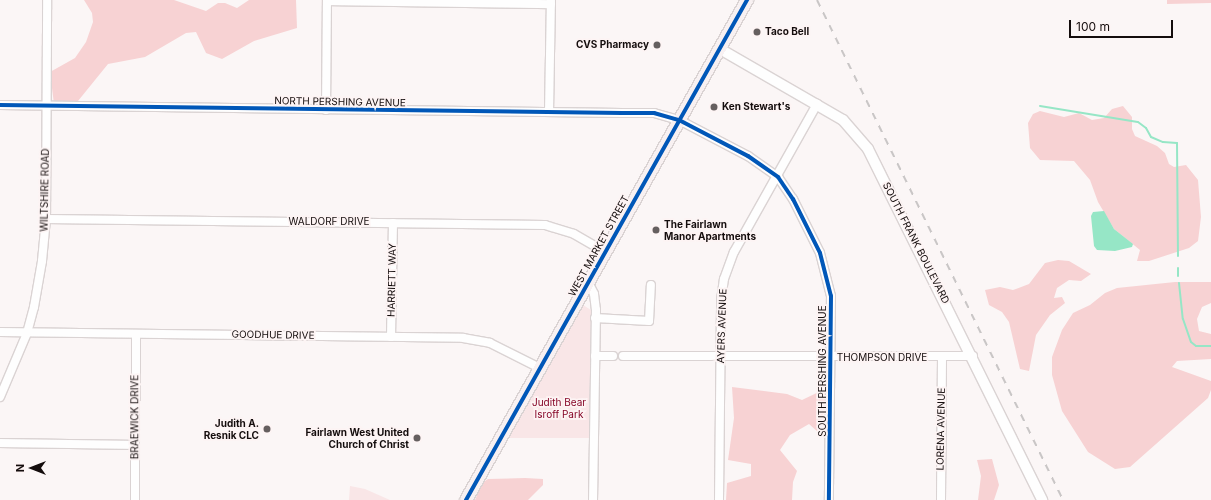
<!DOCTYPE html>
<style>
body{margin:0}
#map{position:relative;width:1211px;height:500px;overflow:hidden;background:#fbf6f6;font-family:Inter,sans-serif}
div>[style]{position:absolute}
.green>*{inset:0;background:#f9e6e7}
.forest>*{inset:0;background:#f7d2d3}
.water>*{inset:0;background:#96e6c6}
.stream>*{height:2px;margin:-1px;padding:0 1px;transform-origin:1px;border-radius:1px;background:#96e6c6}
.roads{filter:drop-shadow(1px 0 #dad3d3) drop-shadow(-1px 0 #dad3d3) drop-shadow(0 1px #dad3d3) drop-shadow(0 -1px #dad3d3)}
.minor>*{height:8px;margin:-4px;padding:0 4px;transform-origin:4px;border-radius:4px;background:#fefefe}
.tertiary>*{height:10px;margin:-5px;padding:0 5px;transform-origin:5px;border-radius:5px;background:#fefefe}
.primary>*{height:12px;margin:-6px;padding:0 6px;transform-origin:6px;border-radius:6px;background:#f8f1f2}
.rail>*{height:2px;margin-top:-1px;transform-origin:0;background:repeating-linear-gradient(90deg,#c9c6c6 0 7px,transparent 0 14px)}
.cycleway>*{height:4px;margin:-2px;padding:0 2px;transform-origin:2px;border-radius:2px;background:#0057b8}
.dots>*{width:11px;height:11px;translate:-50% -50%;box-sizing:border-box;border:2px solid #fdf4f4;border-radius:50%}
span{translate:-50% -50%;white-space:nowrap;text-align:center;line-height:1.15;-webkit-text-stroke:3.5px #fdf4f4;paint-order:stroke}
.poi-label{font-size:10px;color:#140d0d;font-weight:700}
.left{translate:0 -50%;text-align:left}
.right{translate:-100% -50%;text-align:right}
.street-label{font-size:10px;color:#140d0d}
.park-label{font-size:10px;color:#860527}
.north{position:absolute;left:12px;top:448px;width:40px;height:40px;-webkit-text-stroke:3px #fdf4f4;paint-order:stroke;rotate:270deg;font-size:11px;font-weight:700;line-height:16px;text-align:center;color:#140d0d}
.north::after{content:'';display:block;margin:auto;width:14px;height:18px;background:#140d0d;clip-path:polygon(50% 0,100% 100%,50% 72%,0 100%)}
.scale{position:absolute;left:1069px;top:20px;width:104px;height:18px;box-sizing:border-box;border:2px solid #140d0d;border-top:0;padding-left:5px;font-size:12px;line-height:14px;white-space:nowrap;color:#140d0d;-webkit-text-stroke:3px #fdf4f4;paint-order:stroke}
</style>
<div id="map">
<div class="green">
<div style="clip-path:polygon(583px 305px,591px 310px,589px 438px,508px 438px)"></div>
<div style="clip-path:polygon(350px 486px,365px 489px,390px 500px,349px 500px)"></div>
</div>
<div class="forest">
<div style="clip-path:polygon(84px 0,174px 0,206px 11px,218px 3px,225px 3px,237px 8px,249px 0,296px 0,297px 28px,254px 41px,222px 59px,206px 53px,196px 32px,186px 33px,145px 57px,108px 64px,78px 101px,54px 104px,50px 72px,75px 58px,86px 42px,93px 22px,92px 13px)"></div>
<div style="clip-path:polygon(1167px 0,1211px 0,1211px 3px,1167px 4px)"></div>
<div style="clip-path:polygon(1123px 106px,1132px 117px,1132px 129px,1135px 136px,1157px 146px,1165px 153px,1169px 164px,1174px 167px,1186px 165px,1198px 180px,1201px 217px,1198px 241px,1189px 248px,1149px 261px,1137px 261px,1140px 250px,1114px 229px,1098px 202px,1090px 180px,1074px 161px,1040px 160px,1030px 148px,1028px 123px,1033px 114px,1040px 111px,1064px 117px,1079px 113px,1092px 120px,1104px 118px,1112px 109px)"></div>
<div style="clip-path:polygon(1058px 260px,1069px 261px,1091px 274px,1081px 281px,1069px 280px,1057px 288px,1054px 298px,1062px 297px,1065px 303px,1050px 315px,1036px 335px,1029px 371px,1020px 369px,1009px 322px,1002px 312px,989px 305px,985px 290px,1000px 287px,1013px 290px,1029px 284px,1045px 263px)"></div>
<div style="clip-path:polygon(1175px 282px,1211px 282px,1211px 303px,1202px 307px,1197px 319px,1199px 331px,1211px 334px,1211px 359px,1177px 361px,1172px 367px,1211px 381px,1211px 390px,1208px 398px,1130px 467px,1115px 469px,1088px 452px,1062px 411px,1052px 375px,1052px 357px,1062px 330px,1073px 313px,1090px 305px,1105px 293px,1117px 288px)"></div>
<div style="clip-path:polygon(732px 387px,787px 394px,802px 400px,825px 389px,826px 405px,818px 432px,809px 424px,790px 435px,780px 450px,797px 471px,793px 482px,792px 500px,726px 500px,727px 483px,751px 476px,751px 464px,728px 460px,734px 418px)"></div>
<div style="clip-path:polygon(992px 459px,999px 485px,994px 500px,978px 500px,981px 476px,977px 460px)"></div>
<div style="clip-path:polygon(525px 478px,543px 479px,543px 485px,528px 500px,475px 500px,482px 483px,488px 479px)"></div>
</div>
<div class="water">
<div style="clip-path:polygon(1104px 211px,1114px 229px,1133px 244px,1132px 247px,1115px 251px,1097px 250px,1094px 246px,1091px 216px,1093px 212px)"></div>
</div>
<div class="stream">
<div style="left:1040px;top:106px;width:99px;rotate:9.3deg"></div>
<div style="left:1138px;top:122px;width:10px;rotate:37deg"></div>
<div style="left:1146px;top:128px;width:10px;rotate:61deg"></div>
<div style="left:1151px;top:137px;width:13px;rotate:23deg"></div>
<div style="left:1163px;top:142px;width:14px;rotate:4deg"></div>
<div style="left:1177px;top:143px;width:113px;rotate:89.5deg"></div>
<div style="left:1178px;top:268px;width:8px;rotate:90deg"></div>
<div style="left:1179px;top:283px;width:36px;rotate:84deg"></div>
<div style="left:1183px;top:319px;width:24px;rotate:71deg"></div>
<div style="left:1191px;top:342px;width:6px;rotate:39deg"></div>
<div style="left:1196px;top:346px;width:15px"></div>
</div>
<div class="roads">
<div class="minor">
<div style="left:327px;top:1px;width:224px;rotate:0.8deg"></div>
<div style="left:0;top:105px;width:622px;rotate:0.74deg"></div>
<div style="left:622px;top:113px;width:32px"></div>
<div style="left:654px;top:113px;width:26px;rotate:16deg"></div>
<div style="left:679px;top:120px;width:78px;rotate:27.6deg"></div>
<div style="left:748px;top:156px;width:37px;rotate:35deg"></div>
<div style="left:778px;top:177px;width:27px;rotate:56deg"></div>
<div style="left:793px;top:199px;width:60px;rotate:63.4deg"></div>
<div style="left:820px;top:253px;width:44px;rotate:75.7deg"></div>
<div style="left:831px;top:296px;width:204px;rotate:90.6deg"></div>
<div style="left:326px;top:110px;width:110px;rotate:-89.5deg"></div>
<div style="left:549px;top:112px;width:112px;rotate:-89deg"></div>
<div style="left:46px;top:219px;width:499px;rotate:0.7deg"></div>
<div style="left:545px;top:225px;width:30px;rotate:17deg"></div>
<div style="left:574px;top:234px;width:36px;rotate:30deg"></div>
<div style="left:588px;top:282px;width:13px;rotate:63deg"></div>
<div style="left:594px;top:294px;width:16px;rotate:83deg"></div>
<div style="left:596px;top:310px;width:190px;rotate:90.9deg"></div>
<div style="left:595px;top:318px;width:54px;rotate:3.2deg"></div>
<div style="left:649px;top:321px;width:36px;rotate:-87deg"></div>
<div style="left:0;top:332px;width:463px;rotate:0.7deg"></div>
<div style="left:463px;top:338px;width:27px;rotate:10deg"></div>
<div style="left:490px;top:343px;width:56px;rotate:26.6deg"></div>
<div style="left:391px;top:337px;width:114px;rotate:-89deg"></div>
<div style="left:595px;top:356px;width:18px"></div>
<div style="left:623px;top:356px;width:350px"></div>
<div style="left:0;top:397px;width:69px;rotate:-67.1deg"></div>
<div style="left:27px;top:333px;width:27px;rotate:-75deg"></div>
<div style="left:34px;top:307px;width:47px;rotate:-80.1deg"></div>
<div style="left:42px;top:261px;width:42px;rotate:-84.6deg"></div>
<div style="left:46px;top:219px;width:219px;rotate:-89.7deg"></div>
<div style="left:0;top:443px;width:135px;rotate:0.8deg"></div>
<div style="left:135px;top:500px;width:166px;rotate:-89.7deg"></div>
<div style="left:719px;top:500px;width:200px;rotate:-89.4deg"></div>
<div style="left:721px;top:300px;width:21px;rotate:-82deg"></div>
<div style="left:724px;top:279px;width:29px;rotate:-70deg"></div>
<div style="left:734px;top:252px;width:170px;rotate:-60.7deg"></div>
<div style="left:941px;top:500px;width:143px;rotate:-89.6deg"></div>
</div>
<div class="tertiary">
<div style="left:720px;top:49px;width:142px;rotate:30deg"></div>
<div style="left:843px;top:120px;width:38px;rotate:49deg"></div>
<div style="left:868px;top:149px;width:392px;rotate:63.6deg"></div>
</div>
<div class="primary">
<div style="left:466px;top:500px;width:574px;rotate:-60.66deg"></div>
</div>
</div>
<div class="rail">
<div style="left:817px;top:0;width:557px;rotate:63.8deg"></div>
</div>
<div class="cycleway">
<div style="left:0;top:105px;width:622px;rotate:0.74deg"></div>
<div style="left:622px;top:113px;width:32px"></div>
<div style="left:654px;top:113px;width:26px;rotate:16deg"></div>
<div style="left:679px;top:120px;width:78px;rotate:27.6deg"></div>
<div style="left:748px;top:156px;width:37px;rotate:35deg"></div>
<div style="left:778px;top:177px;width:27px;rotate:56deg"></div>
<div style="left:793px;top:199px;width:60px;rotate:63.4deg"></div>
<div style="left:820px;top:253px;width:44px;rotate:75.7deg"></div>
<div style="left:831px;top:296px;width:204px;rotate:90.6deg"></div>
<div style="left:466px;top:500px;width:574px;rotate:-60.66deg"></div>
</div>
<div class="dots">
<div style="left:757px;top:32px;background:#655f5f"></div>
<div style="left:657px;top:45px;background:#655f5f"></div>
<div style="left:714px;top:107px;background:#655f5f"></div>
<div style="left:656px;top:230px;background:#655f5f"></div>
<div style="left:267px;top:429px;background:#655f5f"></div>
<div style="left:417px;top:438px;background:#655f5f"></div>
</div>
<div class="poi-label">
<span class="left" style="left:765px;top:32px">Taco Bell</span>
<span class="right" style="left:649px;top:45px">CVS Pharmacy</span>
<span class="left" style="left:722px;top:107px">Ken Stewart's</span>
<span class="left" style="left:664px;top:230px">The Fairlawn<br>Manor Apartments</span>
<span class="right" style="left:259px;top:429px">Judith A.<br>Resnik CLC</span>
<span class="right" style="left:409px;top:438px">Fairlawn West United<br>Church of Christ</span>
</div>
<div class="street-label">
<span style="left:340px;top:102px;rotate:1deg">NORTH PERSHING AVENUE</span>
<span style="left:45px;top:190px;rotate:-89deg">WILTSHIRE ROAD</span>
<span style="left:329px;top:222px">WALDORF DRIVE</span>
<span style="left:916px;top:243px;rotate:63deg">SOUTH FRANK BOULEVARD</span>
<span style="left:599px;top:246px;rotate:-61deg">WEST MARKET STREET</span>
<span style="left:392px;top:280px;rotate:-89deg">HARRIETT WAY</span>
<span style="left:722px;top:326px;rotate:-88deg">AYERS AVENUE</span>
<span style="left:273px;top:335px;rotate:1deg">GOODHUE DRIVE</span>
<span style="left:882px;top:358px">THOMPSON DRIVE</span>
<span style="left:823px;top:371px;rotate:-90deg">SOUTH PERSHING AVENUE</span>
<span style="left:135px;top:417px;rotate:-90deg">BRAEWICK DRIVE</span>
<span style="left:941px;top:429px;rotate:-89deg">LORENA AVENUE</span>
</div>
<div class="park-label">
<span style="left:559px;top:408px">Judith Bear<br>Isroff Park</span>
</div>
<div class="north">N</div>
<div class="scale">100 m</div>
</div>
